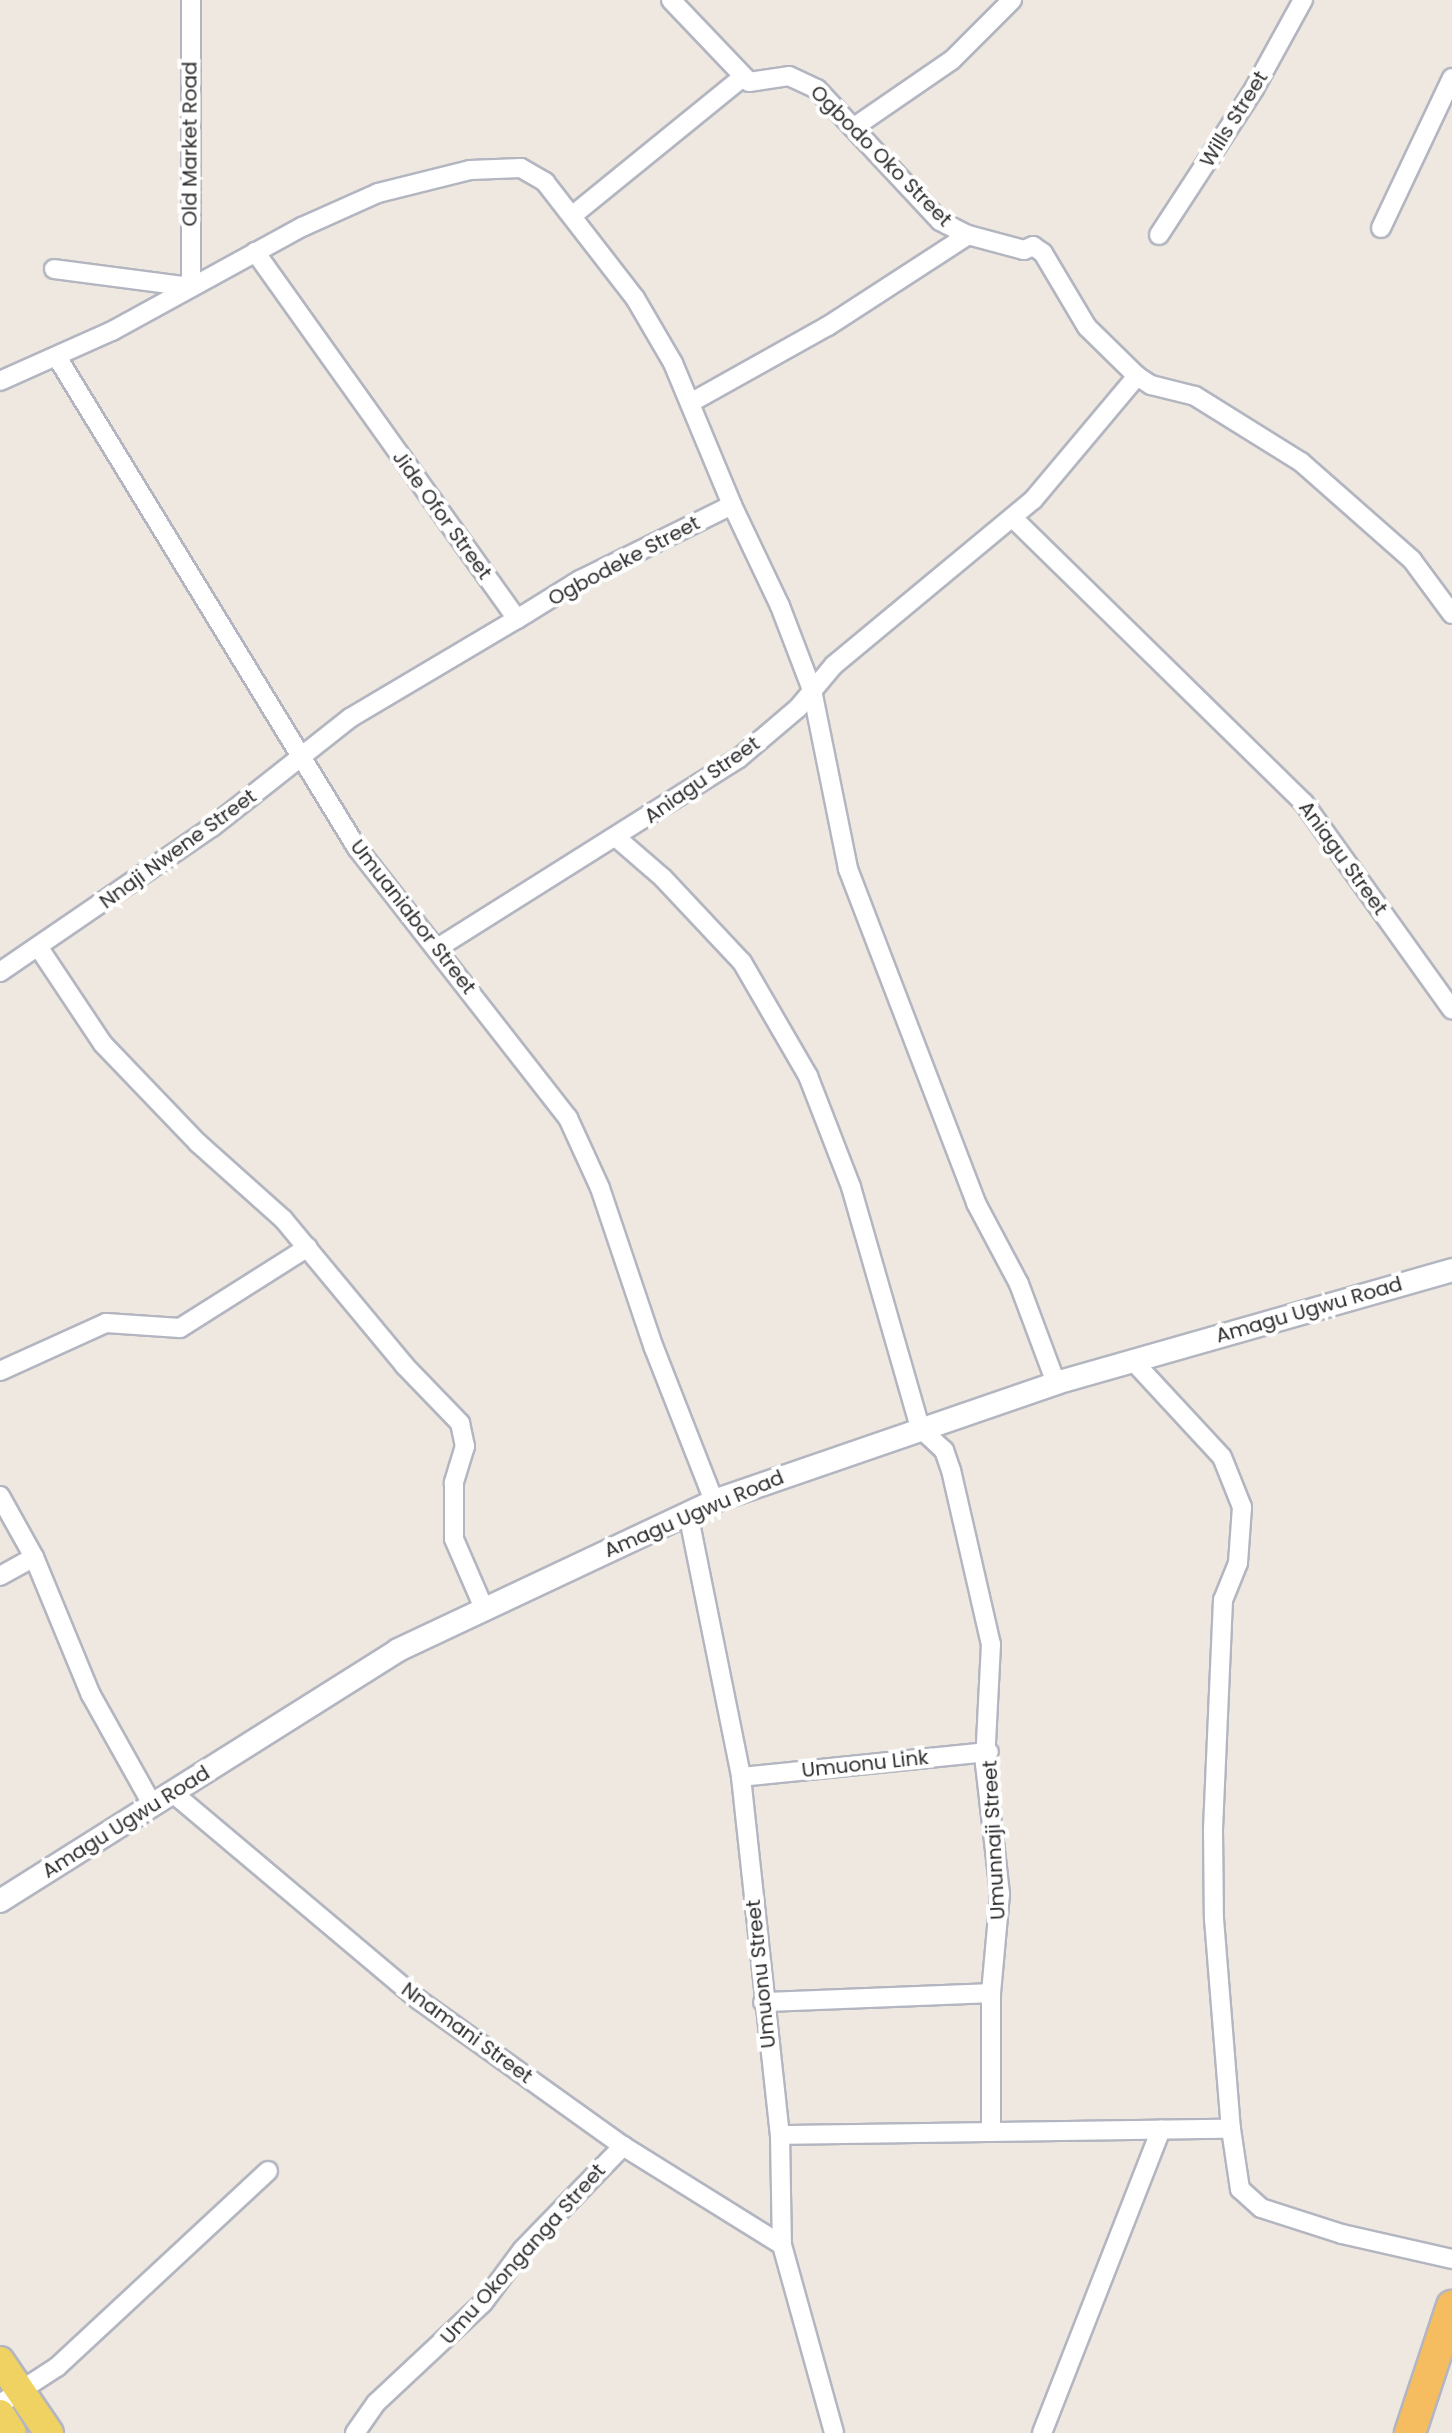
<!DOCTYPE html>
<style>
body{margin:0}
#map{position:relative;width:1452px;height:2433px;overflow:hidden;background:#eee8e0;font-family:Poppins,sans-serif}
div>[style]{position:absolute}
.roads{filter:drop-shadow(2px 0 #b3b6c0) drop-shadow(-2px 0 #b3b6c0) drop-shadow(0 2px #b3b6c0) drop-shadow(0 -2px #b3b6c0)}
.minor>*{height:18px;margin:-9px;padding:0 9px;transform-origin:9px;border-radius:9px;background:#fff}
.tertiary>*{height:22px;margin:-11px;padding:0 11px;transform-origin:11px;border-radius:11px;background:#fff}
.primary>*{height:28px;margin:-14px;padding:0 14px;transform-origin:14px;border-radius:14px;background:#f0d263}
.trunk>*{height:30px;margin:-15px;padding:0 15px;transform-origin:15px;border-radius:15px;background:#f6bc60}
span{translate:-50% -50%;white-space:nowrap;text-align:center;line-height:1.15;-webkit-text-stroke:8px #fff;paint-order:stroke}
.street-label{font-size:20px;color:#2d2d2d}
</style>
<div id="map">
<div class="roads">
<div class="minor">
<div style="left:671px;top:0;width:113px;rotate:46.4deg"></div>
<div style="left:749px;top:82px;width:40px;rotate:-8.5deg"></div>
<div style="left:789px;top:76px;width:31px;rotate:25deg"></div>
<div style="left:817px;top:89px;width:180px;rotate:47deg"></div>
<div style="left:940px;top:221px;width:31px;rotate:27deg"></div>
<div style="left:968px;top:235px;width:58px;rotate:15deg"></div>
<div style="left:1024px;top:250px;width:10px;rotate:-24deg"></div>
<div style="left:1033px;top:246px;width:12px;rotate:35deg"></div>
<div style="left:1043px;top:253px;width:86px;rotate:59.3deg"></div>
<div style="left:1087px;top:327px;width:70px;rotate:44.4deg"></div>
<div style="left:1137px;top:376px;width:17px;rotate:33deg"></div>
<div style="left:1151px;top:385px;width:45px;rotate:14deg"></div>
<div style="left:1195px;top:396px;width:125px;rotate:31.9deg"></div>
<div style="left:1301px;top:462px;width:148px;rotate:41.4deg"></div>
<div style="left:1412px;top:560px;width:67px;rotate:53.5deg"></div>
<div style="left:853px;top:128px;width:120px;rotate:-34.5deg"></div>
<div style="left:952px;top:60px;width:85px;rotate:-45deg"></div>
<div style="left:573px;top:215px;width:219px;rotate:-39.1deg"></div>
<div style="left:1381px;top:228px;width:166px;rotate:-64.7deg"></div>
<div style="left:1159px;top:235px;width:174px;rotate:-56.9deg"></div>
<div style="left:1254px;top:89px;width:102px;rotate:-61.2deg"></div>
<div style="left:54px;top:269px;width:138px;rotate:7.5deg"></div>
<div style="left:191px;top:287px;width:287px;rotate:-90deg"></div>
<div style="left:57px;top:357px;width:575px;rotate:58.58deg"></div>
<div style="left:357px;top:848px;width:343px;rotate:52deg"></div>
<div style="left:568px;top:1118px;width:77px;rotate:65.4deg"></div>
<div style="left:600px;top:1188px;width:169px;rotate:71.4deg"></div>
<div style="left:654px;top:1348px;width:164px;rotate:68.6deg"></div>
<div style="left:0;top:381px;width:123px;rotate:-24.1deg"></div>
<div style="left:112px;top:331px;width:217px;rotate:-28.7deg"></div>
<div style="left:302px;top:227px;width:83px;rotate:-24.1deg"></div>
<div style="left:378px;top:193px;width:95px;rotate:-14deg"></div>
<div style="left:470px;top:170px;width:51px;rotate:-2.2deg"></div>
<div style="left:521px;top:168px;width:28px;rotate:30deg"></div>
<div style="left:545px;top:182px;width:147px;rotate:52.2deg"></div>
<div style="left:635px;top:298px;width:75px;rotate:59.7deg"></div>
<div style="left:673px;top:363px;width:154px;rotate:67.4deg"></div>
<div style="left:732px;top:505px;width:169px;rotate:153.7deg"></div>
<div style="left:580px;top:580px;width:74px;rotate:148.2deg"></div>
<div style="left:690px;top:403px;width:158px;rotate:-29.2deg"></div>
<div style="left:828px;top:326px;width:167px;rotate:-33deg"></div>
<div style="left:732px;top:505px;width:112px;rotate:64.6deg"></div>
<div style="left:780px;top:606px;width:90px;rotate:69.1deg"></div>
<div style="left:812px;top:690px;width:183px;rotate:78.6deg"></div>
<div style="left:848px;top:869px;width:358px;rotate:69deg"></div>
<div style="left:976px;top:1203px;width:92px;rotate:62deg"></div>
<div style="left:1019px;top:1284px;width:106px;rotate:69.5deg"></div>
<div style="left:1013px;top:518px;width:407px;rotate:44.4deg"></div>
<div style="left:1304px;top:803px;width:254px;rotate:54.4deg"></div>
<div style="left:618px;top:839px;width:60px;rotate:40.9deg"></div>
<div style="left:663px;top:878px;width:115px;rotate:46.8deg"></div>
<div style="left:742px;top:962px;width:132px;rotate:59.9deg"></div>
<div style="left:808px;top:1076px;width:119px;rotate:68.8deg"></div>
<div style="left:851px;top:1187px;width:251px;rotate:74deg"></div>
<div style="left:920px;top:1428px;width:33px;rotate:43deg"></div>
<div style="left:944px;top:1450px;width:21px;rotate:71deg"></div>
<div style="left:951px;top:1470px;width:179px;rotate:77.1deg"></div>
<div style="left:991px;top:1644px;width:120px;rotate:92.9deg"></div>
<div style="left:985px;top:1764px;width:131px;rotate:83.4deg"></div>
<div style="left:1000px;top:1894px;width:99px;rotate:95.2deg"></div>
<div style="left:991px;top:1993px;width:228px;rotate:177.7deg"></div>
<div style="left:439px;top:947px;width:353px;rotate:-32.2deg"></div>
<div style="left:738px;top:759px;width:79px;rotate:-40.4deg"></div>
<div style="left:798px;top:708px;width:56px;rotate:-50.1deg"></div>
<div style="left:834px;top:665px;width:259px;rotate:-39.7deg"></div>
<div style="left:1033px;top:500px;width:162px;rotate:-50deg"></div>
<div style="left:39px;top:948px;width:115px;rotate:56.3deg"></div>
<div style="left:103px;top:1044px;width:137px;rotate:46.2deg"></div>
<div style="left:198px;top:1143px;width:114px;rotate:41.8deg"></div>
<div style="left:283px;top:1219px;width:190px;rotate:50.3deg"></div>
<div style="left:404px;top:1365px;width:81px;rotate:46deg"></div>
<div style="left:460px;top:1423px;width:24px;rotate:78deg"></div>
<div style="left:465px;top:1446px;width:39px;rotate:107deg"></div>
<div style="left:454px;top:1483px;width:56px;rotate:90deg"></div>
<div style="left:454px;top:1539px;width:73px;rotate:66.6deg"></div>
<div style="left:0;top:972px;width:257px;rotate:-34.4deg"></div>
<div style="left:212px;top:827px;width:176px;rotate:-38.3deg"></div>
<div style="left:350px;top:718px;width:194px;rotate:-30.7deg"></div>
<div style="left:517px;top:619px;width:451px;rotate:-125.5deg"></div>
<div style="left:1134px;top:1362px;width:129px;rotate:47.2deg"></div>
<div style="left:1222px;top:1457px;width:54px;rotate:68.2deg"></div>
<div style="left:1242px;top:1507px;width:56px;rotate:94.1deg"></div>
<div style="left:1238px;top:1563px;width:40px;rotate:112deg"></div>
<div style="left:1223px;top:1600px;width:230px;rotate:92.5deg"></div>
<div style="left:1213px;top:1830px;width:89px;rotate:89.4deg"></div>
<div style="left:1214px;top:1919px;width:211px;rotate:85.4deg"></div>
<div style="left:0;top:1371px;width:116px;rotate:-24.4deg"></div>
<div style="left:106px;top:1323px;width:74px;rotate:3.9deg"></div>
<div style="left:180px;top:1328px;width:151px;rotate:-32.3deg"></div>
<div style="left:0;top:1496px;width:70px;rotate:60.9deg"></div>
<div style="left:34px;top:1557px;width:149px;rotate:67.6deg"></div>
<div style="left:91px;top:1695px;width:125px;rotate:60.8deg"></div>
<div style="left:688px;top:1513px;width:269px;rotate:78.6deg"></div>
<div style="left:741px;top:1777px;width:360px;rotate:83.8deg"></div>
<div style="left:780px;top:2135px;width:110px;rotate:89deg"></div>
<div style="left:782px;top:2245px;width:195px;rotate:74.5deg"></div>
<div style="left:0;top:1576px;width:39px;rotate:-29deg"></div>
<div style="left:741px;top:1777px;width:249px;rotate:-5.8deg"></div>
<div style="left:173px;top:1793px;width:322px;rotate:40.1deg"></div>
<div style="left:419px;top:2000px;width:251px;rotate:35.6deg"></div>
<div style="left:623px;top:2146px;width:187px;rotate:31.9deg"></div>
<div style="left:991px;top:2132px;width:139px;rotate:-90deg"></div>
<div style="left:780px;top:2135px;width:451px;rotate:-0.8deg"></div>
<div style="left:1231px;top:2129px;width:61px;rotate:81.5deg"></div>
<div style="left:1240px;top:2189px;width:28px;rotate:42deg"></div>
<div style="left:1261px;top:2208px;width:85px;rotate:17.8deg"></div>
<div style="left:1342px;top:2234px;width:113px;rotate:12.8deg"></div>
<div style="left:0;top:2404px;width:68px;rotate:-33deg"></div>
<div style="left:57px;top:2367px;width:288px;rotate:-42.9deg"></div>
<div style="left:355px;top:2433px;width:37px;rotate:-55deg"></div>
<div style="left:376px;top:2403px;width:146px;rotate:-43.1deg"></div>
<div style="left:483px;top:2303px;width:67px;rotate:-53.5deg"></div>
<div style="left:523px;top:2249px;width:144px;rotate:-45.8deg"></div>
<div style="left:1042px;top:2433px;width:326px;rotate:-68.6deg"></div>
</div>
<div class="tertiary">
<div style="left:0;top:1901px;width:471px;rotate:-32.2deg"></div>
<div style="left:398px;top:1650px;width:349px;rotate:-25.2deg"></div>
<div style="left:714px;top:1501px;width:362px;rotate:-19deg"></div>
<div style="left:1056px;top:1383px;width:412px;rotate:-15.9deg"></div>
</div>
<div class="primary">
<div style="left:0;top:2361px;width:87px;rotate:55.8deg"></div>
<div style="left:0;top:2414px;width:22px;rotate:58deg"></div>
</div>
<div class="trunk">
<div style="left:1410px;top:2433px;width:134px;rotate:-71.7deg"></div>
</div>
</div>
<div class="street-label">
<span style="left:1234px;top:119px;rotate:-58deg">Wills Street</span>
<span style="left:190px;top:144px;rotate:-90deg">Old Market Road</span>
<span style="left:881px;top:156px;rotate:45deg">Ogbodo Oko Street</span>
<span style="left:442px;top:515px;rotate:54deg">Jide Ofor Street</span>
<span style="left:624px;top:561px;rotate:-28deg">Ogbodeke Street</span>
<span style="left:702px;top:780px;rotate:-35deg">Aniagu Street</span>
<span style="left:178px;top:849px;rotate:-36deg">Nnaji Nwene Street</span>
<span style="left:1343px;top:858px;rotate:54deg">Aniagu Street</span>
<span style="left:413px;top:917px;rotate:52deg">Umuaniabor Street</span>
<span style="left:1309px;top:1310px;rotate:-16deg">Amagu Ugwu Road</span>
<span style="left:694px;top:1514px;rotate:-23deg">Amagu Ugwu Road</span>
<span style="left:865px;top:1764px;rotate:-6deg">Umuonu Link</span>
<span style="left:126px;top:1822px;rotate:-32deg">Amagu Ugwu Road</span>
<span style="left:994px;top:1840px;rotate:-93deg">Umunnaji Street</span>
<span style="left:761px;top:1974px;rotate:-96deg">Umuonu Street</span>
<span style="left:467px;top:2033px;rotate:36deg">Nnamani Street</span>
<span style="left:523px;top:2254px;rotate:-48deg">Umu Okonganga Street</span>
</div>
</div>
